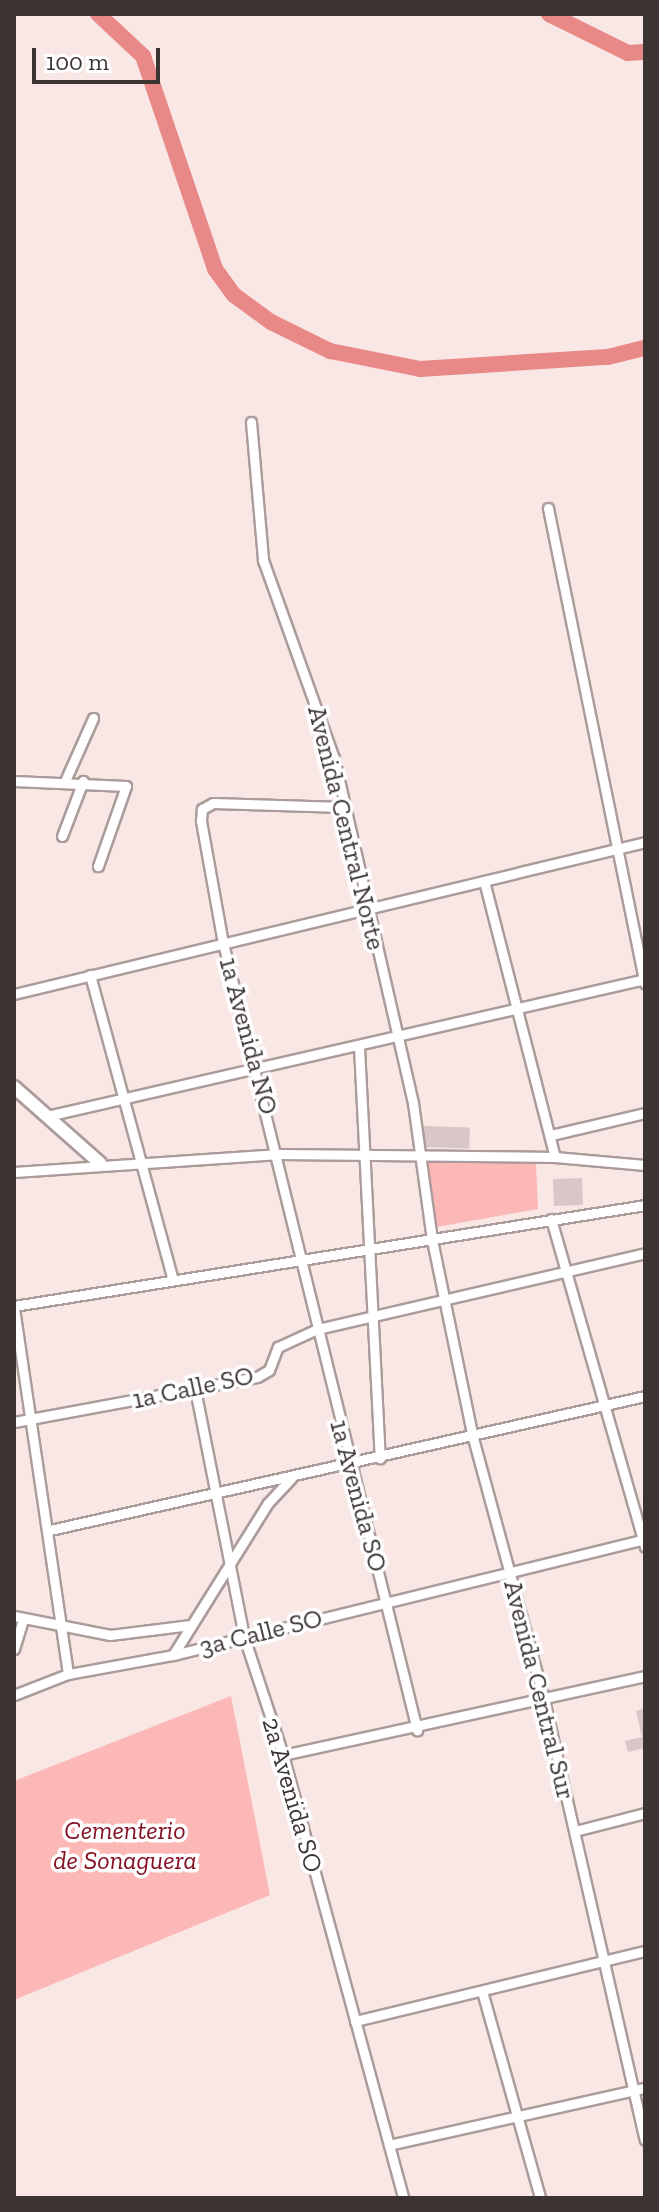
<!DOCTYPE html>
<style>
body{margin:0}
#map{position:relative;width:659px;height:2212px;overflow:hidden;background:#f9e7e6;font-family:"Zilla Slab",serif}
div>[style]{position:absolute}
.green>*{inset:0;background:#fbb8b6}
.river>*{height:16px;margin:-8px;padding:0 8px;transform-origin:8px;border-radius:8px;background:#e88988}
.building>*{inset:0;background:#d8c7c6;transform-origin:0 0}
.roads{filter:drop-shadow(2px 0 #ab9b9a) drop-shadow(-2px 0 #ab9b9a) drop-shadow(0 2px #ab9b9a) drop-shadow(0 -2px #ab9b9a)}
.street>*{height:9px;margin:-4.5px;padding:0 4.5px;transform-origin:4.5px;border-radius:4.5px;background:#fff}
.secondary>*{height:12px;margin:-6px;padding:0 6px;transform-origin:6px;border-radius:6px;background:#fff}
span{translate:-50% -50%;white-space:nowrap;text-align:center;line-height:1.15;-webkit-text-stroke:7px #fff;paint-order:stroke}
.street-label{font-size:26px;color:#3b3433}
.park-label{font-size:26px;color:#841122;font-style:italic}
.frame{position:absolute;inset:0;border:16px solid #3b3433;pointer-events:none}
.scale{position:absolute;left:32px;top:48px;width:128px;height:36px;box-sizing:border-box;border:4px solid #3b3433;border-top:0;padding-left:10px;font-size:24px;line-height:28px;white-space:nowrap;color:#3b3433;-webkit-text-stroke:6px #fff;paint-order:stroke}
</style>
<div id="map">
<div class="green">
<div style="clip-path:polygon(427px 1161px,536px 1163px,538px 1209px,436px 1227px)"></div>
<div style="clip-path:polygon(231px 1696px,270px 1895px,14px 2000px,14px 1781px)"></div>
</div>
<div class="river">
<div style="left:98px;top:14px;width:62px;rotate:43deg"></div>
<div style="left:143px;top:56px;width:225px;rotate:71.3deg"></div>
<div style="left:215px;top:269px;width:32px;rotate:54deg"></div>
<div style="left:234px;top:295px;width:46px;rotate:36.1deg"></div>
<div style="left:271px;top:322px;width:66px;rotate:26.2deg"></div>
<div style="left:330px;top:351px;width:92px;rotate:11.3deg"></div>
<div style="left:420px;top:369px;width:188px;rotate:-3.7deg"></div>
<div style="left:608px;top:357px;width:38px;rotate:-14deg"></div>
<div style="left:549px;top:14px;width:88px;rotate:26.3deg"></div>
<div style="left:628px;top:53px;width:17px;rotate:-3deg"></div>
</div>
<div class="building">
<div style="left:424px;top:1126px;width:46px;height:21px;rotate:2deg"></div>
<div style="left:582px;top:1178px;width:27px;height:29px;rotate:88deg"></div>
<div style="clip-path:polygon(645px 1708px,645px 1748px,628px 1752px,625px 1741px,642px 1737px,636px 1711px)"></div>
</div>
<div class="roads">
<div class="street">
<div style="left:251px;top:422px;width:139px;rotate:85deg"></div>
<div style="left:263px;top:560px;width:210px;rotate:70.3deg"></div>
<div style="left:334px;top:758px;width:354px;rotate:77.1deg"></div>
<div style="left:413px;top:1103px;width:138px;rotate:82.1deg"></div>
<div style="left:432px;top:1240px;width:202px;rotate:78.3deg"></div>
<div style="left:473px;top:1438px;width:271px;rotate:74.8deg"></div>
<div style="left:544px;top:1700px;width:451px;rotate:77.1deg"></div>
<div style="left:548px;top:508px;width:485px;rotate:78.5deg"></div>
<div style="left:14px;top:781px;width:112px;rotate:2.6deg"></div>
<div style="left:126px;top:786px;width:85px;rotate:109.3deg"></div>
<div style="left:65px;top:781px;width:69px;rotate:-66deg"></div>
<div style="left:343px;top:807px;width:130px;rotate:-178.2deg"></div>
<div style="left:213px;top:803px;width:13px;rotate:151deg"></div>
<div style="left:202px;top:809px;width:12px;rotate:95deg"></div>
<div style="left:201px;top:821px;width:124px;rotate:79.8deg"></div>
<div style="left:223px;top:943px;width:811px;rotate:76.15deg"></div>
<div style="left:62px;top:836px;width:59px;rotate:-69.1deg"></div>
<div style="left:484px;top:881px;width:285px;rotate:75.6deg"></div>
<div style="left:90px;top:975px;width:316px;rotate:74.8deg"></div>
<div style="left:14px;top:994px;width:649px;rotate:-13.54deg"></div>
<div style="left:359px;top:1047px;width:412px;rotate:87.1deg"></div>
<div style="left:47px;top:1116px;width:613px;rotate:-12.9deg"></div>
<div style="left:551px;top:1135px;width:97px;rotate:-13.2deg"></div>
<div style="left:14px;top:1172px;width:266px;rotate:-3.9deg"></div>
<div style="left:279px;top:1154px;width:276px;rotate:0.6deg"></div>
<div style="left:555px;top:1157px;width:90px;rotate:5.1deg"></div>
<div style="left:551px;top:1219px;width:341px;rotate:74deg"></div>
<div style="left:14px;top:1306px;width:639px;rotate:-9.09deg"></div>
<div style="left:14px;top:1308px;width:370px;rotate:81.6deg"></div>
<div style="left:195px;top:1389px;width:253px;rotate:78.8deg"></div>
<div style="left:244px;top:1637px;width:124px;rotate:71.7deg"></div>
<div style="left:283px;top:1755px;width:459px;rotate:74.8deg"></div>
<div style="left:14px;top:1422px;width:247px;rotate:-10.5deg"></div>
<div style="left:257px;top:1377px;width:14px;rotate:-30deg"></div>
<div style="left:269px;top:1370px;width:25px;rotate:-69deg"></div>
<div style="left:278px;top:1347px;width:43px;rotate:-24.8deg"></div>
<div style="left:317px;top:1329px;width:337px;rotate:-13deg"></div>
<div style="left:50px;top:1530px;width:610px;rotate:-12.69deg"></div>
<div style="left:14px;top:1616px;width:98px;rotate:11.2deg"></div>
<div style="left:110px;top:1635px;width:81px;rotate:-7.1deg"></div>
<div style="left:14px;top:1649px;width:31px;rotate:-73deg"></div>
<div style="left:173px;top:1655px;width:179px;rotate:-58deg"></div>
<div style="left:268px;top:1503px;width:34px;rotate:-47deg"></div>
<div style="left:14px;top:1695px;width:58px;rotate:-21.3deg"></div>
<div style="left:68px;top:1674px;width:107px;rotate:-10.3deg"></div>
<div style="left:173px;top:1655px;width:486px;rotate:-13.8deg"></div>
<div style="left:283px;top:1755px;width:371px;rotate:-12.3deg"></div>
<div style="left:575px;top:1831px;width:72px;rotate:-14.4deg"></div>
<div style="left:482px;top:1991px;width:215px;rotate:74.3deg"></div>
<div style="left:355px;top:2021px;width:298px;rotate:-13.6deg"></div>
<div style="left:389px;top:2145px;width:262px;rotate:-12.6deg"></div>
</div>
<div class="secondary">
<div style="left:14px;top:1087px;width:115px;rotate:41.5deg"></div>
</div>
</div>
<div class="street-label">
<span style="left:346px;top:828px;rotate:76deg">Avenida Central Norte</span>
<span style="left:248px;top:1036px;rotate:75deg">1a Avenida NO</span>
<span style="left:193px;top:1388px;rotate:-12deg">1a Calle SO</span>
<span style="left:358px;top:1496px;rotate:75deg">1a Avenida SO</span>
<span style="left:261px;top:1633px;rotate:-14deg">3a Calle SO</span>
<span style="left:539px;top:1690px;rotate:76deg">Avenida Central Sur</span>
<span style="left:292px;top:1795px;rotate:74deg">2a Avenida SO</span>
</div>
<div class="park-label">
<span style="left:125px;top:1846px">Cementerio<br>de Sonaguera</span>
</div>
<div class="frame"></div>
<div class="scale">100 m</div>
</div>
